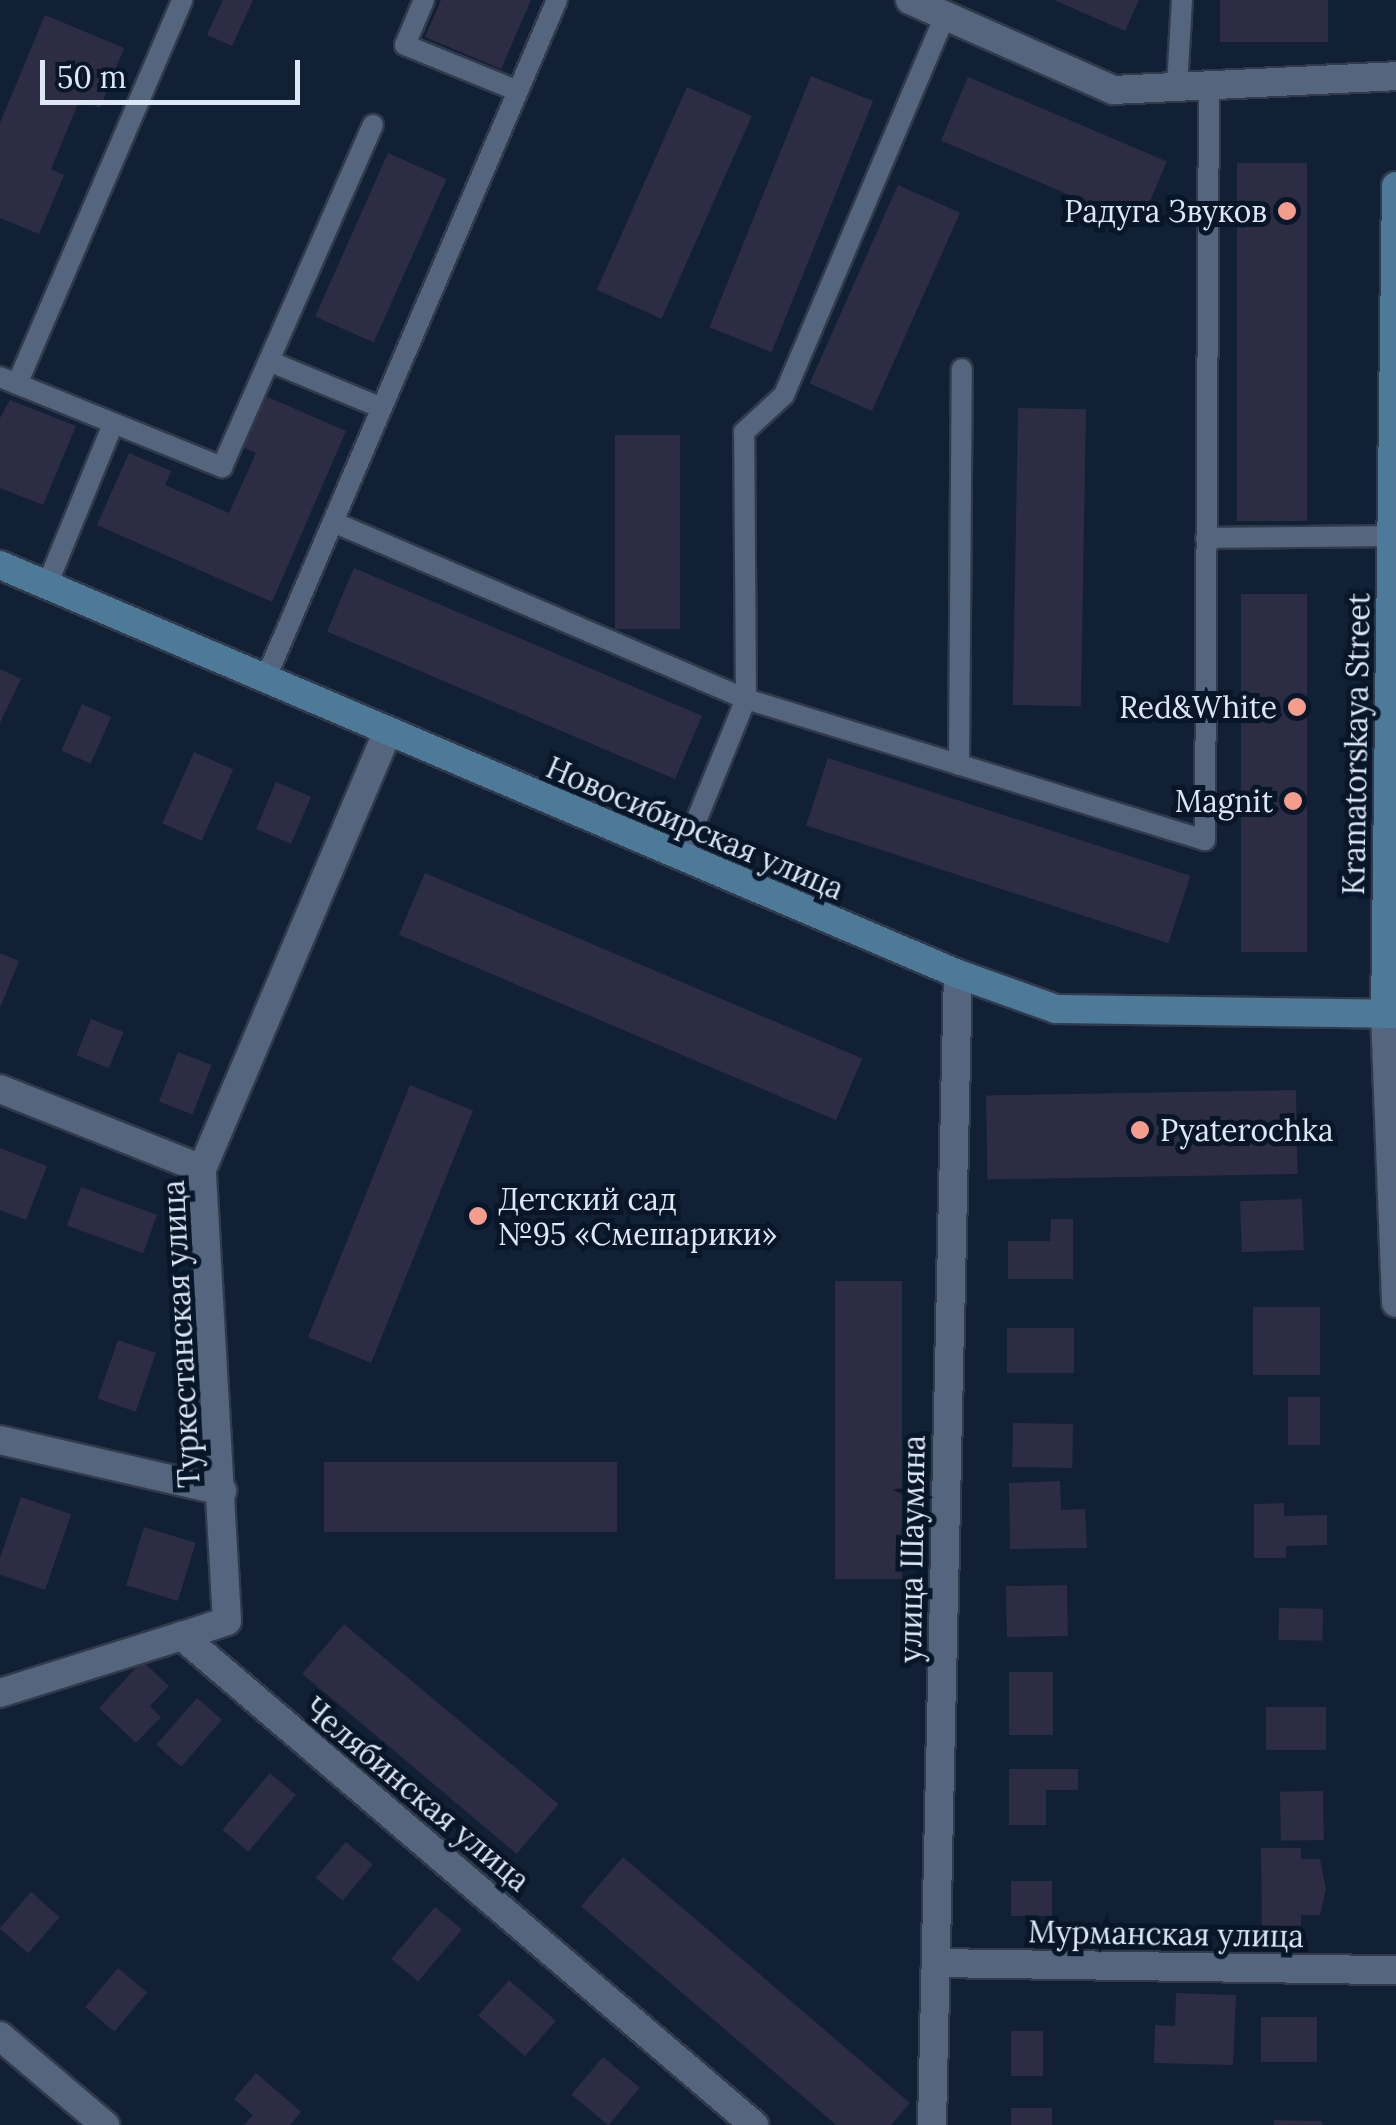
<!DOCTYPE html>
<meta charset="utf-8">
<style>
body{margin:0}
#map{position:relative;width:1396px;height:2125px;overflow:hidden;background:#112034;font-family:Lora,serif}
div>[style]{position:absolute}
.building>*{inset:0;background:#2c2c45;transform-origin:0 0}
.roads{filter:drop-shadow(2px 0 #313a4b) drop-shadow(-2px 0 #313a4b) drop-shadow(0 2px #313a4b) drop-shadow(0 -2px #313a4b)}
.service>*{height:20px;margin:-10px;padding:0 10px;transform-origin:10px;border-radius:10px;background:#54657d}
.minor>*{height:28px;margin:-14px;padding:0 14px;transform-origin:14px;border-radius:14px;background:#54657d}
.secondary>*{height:28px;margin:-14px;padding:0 14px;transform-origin:14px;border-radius:14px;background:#4e7a99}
.dots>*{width:28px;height:28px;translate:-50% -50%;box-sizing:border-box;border:5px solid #08162a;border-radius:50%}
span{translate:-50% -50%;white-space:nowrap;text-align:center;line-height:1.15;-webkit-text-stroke:10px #08162a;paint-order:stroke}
.poi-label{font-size:30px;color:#dde7f5}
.right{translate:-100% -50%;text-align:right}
.left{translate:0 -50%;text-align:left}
.street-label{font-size:30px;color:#dde7f5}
.scale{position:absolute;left:40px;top:60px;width:260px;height:45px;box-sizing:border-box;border:5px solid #dde7f5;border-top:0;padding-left:12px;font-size:30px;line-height:35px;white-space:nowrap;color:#dde7f5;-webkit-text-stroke:8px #08162a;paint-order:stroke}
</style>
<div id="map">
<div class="building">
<div style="clip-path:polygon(223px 0,253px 0,232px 46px,207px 35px)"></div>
<div style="clip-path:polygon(441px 0,531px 0,501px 69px,425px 37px)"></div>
<div style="clip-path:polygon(1054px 0,1139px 0,1125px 31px)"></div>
<div style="left:1220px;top:0;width:108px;height:42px"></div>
<div style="clip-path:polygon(45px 15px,124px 48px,100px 108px,80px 99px,51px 169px,64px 175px,39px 234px,0 218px,0 123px)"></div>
<div style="left:811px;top:76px;width:67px;height:271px;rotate:22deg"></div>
<div style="left:968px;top:77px;width:216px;height:69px;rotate:23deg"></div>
<div style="left:687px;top:87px;width:71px;height:222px;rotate:24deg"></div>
<div style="left:388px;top:153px;width:64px;height:179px;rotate:24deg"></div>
<div style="left:1307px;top:163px;width:358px;height:70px;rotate:90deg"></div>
<div style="left:898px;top:185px;width:68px;height:217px;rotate:24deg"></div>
<div style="clip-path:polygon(263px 395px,346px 431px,272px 602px,97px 525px,129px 453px,171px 471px,165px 485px,229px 513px,256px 453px,240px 446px)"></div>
<div style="clip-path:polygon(10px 400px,76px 426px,43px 505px,0 488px,0 418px)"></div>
<div style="left:1018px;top:408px;width:68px;height:297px;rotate:1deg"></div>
<div style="left:615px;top:435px;width:65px;height:194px"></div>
<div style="left:354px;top:568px;width:378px;height:69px;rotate:23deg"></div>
<div style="left:1241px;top:594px;width:66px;height:358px"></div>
<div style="clip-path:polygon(0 669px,21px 679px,0 723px)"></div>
<div style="left:82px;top:704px;width:32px;height:51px;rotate:24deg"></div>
<div style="left:194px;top:752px;width:43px;height:78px;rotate:24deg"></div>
<div style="left:828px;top:758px;width:381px;height:71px;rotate:18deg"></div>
<div style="left:276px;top:782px;width:38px;height:51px;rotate:23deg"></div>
<div style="left:425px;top:873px;width:475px;height:67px;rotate:23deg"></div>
<div style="clip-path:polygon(0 953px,19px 961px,0 1008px)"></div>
<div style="left:91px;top:1019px;width:35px;height:39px;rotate:22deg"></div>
<div style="left:178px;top:1052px;width:36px;height:53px;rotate:21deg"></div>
<div style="left:410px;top:1085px;width:68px;height:272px;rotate:22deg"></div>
<div style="left:1296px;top:1090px;width:84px;height:310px;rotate:89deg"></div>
<div style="clip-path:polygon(0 1148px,47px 1166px,26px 1220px,0 1210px)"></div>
<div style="left:81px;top:1187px;width:81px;height:41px;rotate:20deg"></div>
<div style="left:1302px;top:1199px;width:51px;height:62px;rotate:88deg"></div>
<div style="clip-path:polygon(1051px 1219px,1073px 1219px,1073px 1279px,1008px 1279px,1008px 1241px,1050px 1241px)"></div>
<div style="left:835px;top:1281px;width:67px;height:298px"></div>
<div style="left:1253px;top:1307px;width:67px;height:68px"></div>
<div style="left:1007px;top:1328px;width:67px;height:45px"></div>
<div style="left:118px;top:1340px;width:40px;height:62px;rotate:19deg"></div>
<div style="left:1288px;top:1397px;width:32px;height:48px"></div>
<div style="left:1013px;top:1423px;width:60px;height:44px;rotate:1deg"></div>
<div style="left:324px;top:1462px;width:293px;height:70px"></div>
<div style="clip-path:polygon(1060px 1481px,1061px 1510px,1085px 1509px,1087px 1548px,1010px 1549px,1009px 1483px)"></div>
<div style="left:21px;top:1497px;width:53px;height:80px;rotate:19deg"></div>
<div style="clip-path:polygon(1284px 1503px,1284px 1516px,1327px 1515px,1327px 1545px,1286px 1546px,1286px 1558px,1254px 1558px,1254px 1504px)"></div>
<div style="left:144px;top:1527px;width:54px;height:61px;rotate:17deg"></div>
<div style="left:1067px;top:1585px;width:51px;height:61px;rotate:89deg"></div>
<div style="left:1279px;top:1608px;width:44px;height:32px;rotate:1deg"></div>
<div style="left:344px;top:1624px;width:280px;height:65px;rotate:40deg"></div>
<div style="clip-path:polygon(142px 1661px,169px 1686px,150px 1706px,161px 1717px,136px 1743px,99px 1708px)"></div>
<div style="left:1009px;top:1672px;width:44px;height:63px"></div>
<div style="left:197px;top:1698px;width:33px;height:62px;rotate:41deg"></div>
<div style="left:1326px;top:1707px;width:43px;height:60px;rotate:90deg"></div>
<div style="clip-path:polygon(1009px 1769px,1078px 1769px,1078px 1790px,1046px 1790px,1046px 1825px,1009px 1825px)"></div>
<div style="left:270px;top:1773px;width:34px;height:74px;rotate:40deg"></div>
<div style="left:1323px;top:1791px;width:49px;height:43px;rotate:89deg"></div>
<div style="left:346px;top:1842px;width:35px;height:47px;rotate:40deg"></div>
<div style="clip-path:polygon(1261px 1848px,1301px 1848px,1301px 1859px,1320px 1859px,1326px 1889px,1320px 1915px,1301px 1915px,1301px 1930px,1262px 1930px)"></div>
<div style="clip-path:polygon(623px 1857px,910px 2103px,891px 2125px,836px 2125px,581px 1906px)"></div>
<div style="left:1011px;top:1881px;width:41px;height:35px"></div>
<div style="left:31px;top:1892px;width:38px;height:48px;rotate:41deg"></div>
<div style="left:435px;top:1907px;width:35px;height:68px;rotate:40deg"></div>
<div style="left:118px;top:1968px;width:38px;height:51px;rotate:40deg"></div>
<div style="left:509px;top:1980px;width:62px;height:47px;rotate:41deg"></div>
<div style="clip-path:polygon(1176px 1993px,1236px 1995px,1233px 2065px,1154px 2063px,1155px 2025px,1175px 2026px)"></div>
<div style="left:1317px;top:2017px;width:45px;height:56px;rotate:90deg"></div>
<div style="left:1011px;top:2031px;width:32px;height:45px"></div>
<div style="left:603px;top:2057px;width:48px;height:49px;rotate:40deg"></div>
<div style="clip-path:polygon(256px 2073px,301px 2112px,290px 2125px,244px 2125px,253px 2115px,234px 2099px)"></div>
<div style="left:1011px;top:2108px;width:41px;height:17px"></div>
<div style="clip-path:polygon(1274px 2120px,1322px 2121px,1322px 2125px,1274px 2125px)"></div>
</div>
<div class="roads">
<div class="service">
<div style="left:424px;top:0;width:49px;rotate:112.9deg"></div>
<div style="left:405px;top:45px;width:122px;rotate:22.2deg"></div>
<div style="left:1177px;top:86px;width:86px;rotate:-86.7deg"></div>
<div style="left:269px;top:361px;width:122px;rotate:22.6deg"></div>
<div style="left:0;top:377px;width:240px;rotate:22.1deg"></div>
<div style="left:222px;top:467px;width:374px;rotate:-66.2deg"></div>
<div style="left:17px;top:384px;width:418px;rotate:-66.7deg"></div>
<div style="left:333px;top:522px;width:449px;rotate:23.2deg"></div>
<div style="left:746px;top:699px;width:480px;rotate:17.1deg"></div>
<div style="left:1205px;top:840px;width:755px;rotate:-89.7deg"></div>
<div style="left:1206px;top:538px;width:186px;rotate:-0.6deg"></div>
<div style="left:47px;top:585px;width:174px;rotate:-67.7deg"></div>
<div style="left:265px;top:680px;width:740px;rotate:-66.76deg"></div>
<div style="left:959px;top:765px;width:396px;rotate:-89.6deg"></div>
<div style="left:681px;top:858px;width:172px;rotate:-67.8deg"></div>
<div style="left:746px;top:699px;width:267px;rotate:-90.4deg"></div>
<div style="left:744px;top:432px;width:54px;rotate:-42.8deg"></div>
<div style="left:784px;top:395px;width:412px;rotate:-67deg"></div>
</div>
<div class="minor">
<div style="left:910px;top:0;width:222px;rotate:23.9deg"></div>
<div style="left:1113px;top:90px;width:283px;rotate:-2.8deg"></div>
<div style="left:1385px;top:1014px;width:289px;rotate:87.8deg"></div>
<div style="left:0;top:1089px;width:217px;rotate:21.6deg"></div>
<div style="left:0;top:1440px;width:228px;rotate:12.9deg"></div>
<div style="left:182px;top:1636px;width:47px;rotate:-18.4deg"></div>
<div style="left:227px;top:1621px;width:453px;rotate:-93.2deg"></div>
<div style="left:202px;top:1169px;width:474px;rotate:-67deg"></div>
<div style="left:0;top:1693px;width:191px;rotate:-17.4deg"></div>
<div style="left:182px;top:1636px;width:753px;rotate:40.53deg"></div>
<div style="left:936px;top:1963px;width:460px;rotate:0.9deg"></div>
<div style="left:0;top:2036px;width:138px;rotate:40.3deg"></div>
<div style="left:932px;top:2125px;width:1151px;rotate:-88.71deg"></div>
</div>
<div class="secondary">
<div style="left:0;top:565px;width:1042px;rotate:23.12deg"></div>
<div style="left:958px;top:974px;width:104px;rotate:19.7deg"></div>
<div style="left:1056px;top:1009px;width:340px;rotate:0.8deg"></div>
<div style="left:1385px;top:1014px;width:828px;rotate:-89.24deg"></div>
</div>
</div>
<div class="dots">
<div style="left:1287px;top:211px;background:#f49d8d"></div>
<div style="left:1297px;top:707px;background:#f49d8d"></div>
<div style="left:1293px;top:801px;background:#f49d8d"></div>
<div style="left:1140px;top:1130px;background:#f49d8d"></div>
<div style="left:478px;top:1216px;background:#f49d8d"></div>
</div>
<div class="poi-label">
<span class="right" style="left:1267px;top:211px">Радуга Звуков</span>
<span class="right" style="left:1277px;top:707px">Red&amp;White</span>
<span class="right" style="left:1273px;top:801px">Magnit</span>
<span class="left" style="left:1160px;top:1130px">Pyaterochka</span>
<span class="left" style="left:498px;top:1216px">Детский сад<br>№95 «Смешарики»</span>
</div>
<div class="street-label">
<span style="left:1356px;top:744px;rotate:-89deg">Kramatorskaya Street</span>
<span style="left:695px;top:828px;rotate:23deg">Новосибирская улица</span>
<span style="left:181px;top:1334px;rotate:-93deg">Туркестанская улица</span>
<span style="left:912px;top:1549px;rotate:-89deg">улица Шаумяна</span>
<span style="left:417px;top:1794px;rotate:40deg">Челябинская улица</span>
<span style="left:1166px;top:1934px;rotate:1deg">Мурманская улица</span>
</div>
<div class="scale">50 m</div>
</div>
